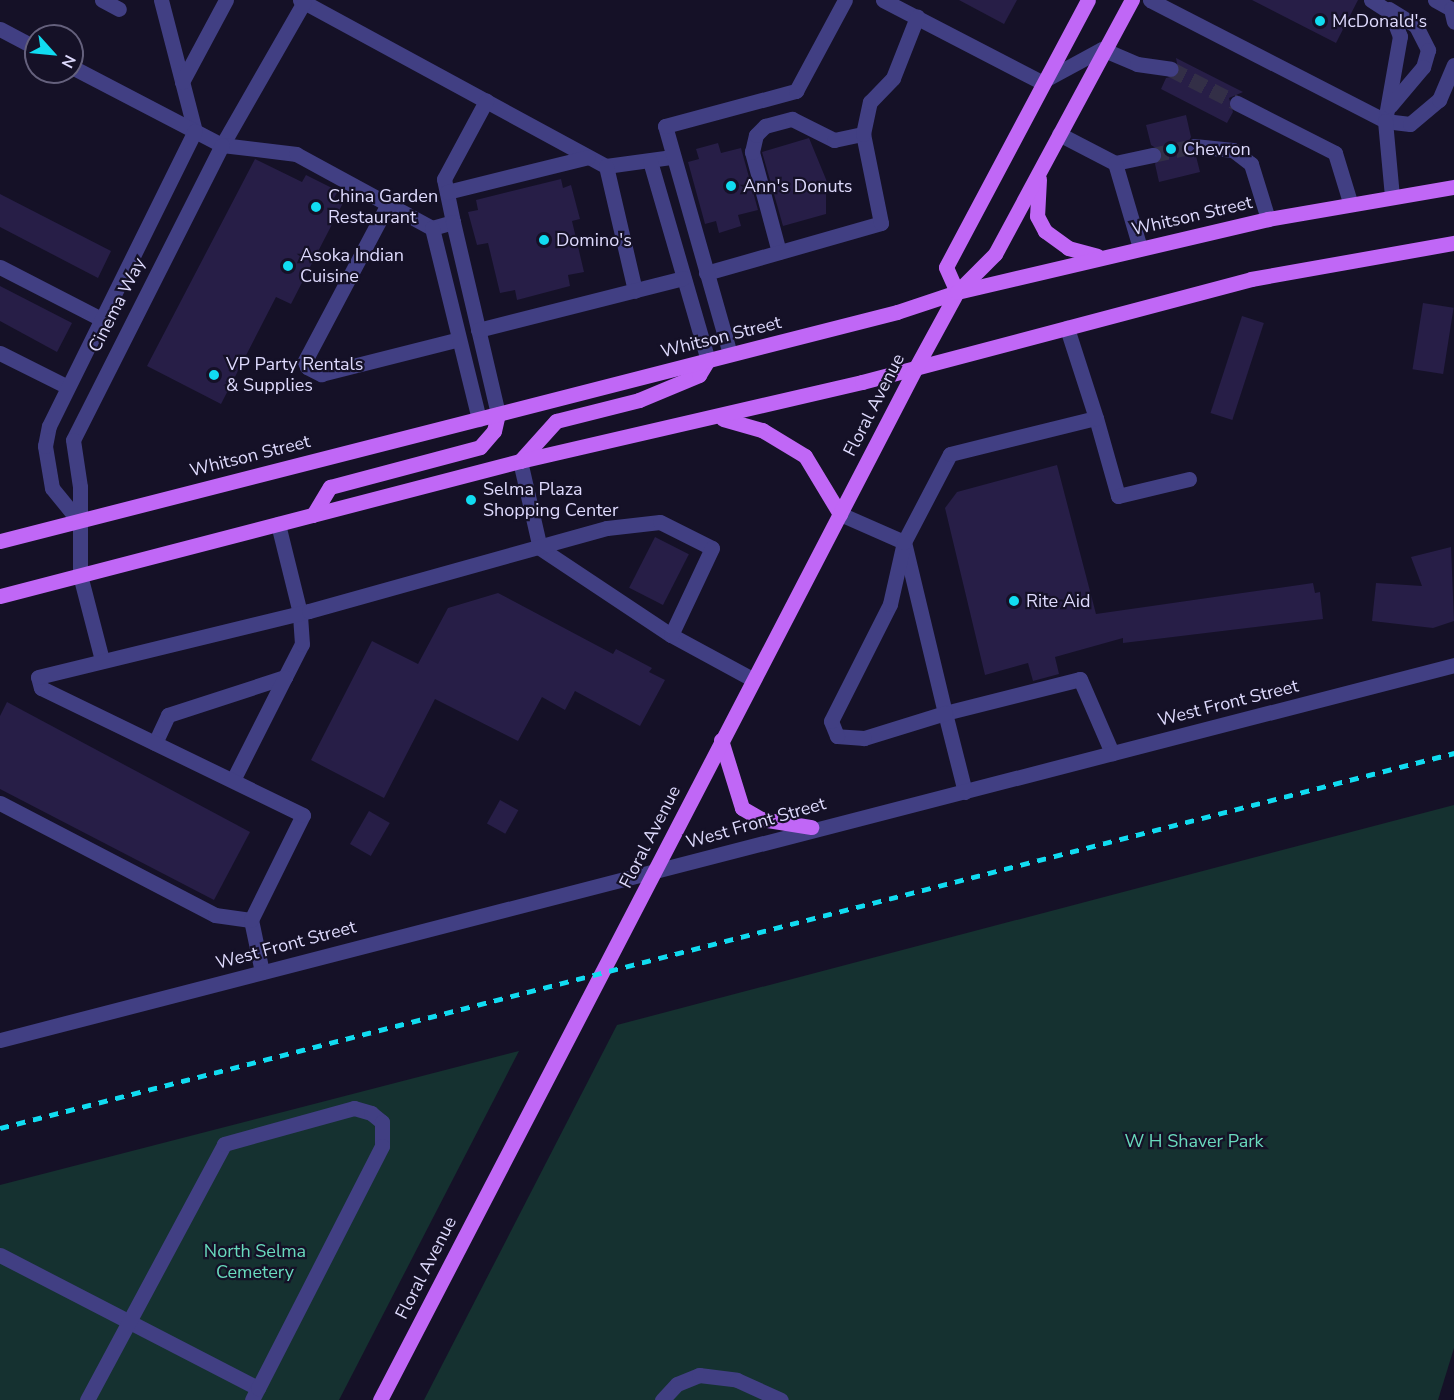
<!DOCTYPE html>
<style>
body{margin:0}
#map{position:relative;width:1454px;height:1400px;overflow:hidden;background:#151127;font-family:"Nunito Sans",sans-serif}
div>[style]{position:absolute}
.green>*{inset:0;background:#153130}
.building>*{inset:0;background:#271e47;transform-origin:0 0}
.minor-tunnel>*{height:15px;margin-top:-7.5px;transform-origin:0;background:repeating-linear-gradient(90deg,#332f47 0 15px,transparent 0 23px)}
.minor>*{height:15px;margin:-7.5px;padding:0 7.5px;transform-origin:7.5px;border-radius:7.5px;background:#413f83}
.major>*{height:15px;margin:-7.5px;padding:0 7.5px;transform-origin:7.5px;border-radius:7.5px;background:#c067f6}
.rail>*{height:4.5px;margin-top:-2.25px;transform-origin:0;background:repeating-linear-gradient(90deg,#11dcf1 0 9px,transparent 0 17px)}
.dots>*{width:16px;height:16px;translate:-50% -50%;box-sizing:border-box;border:3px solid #151127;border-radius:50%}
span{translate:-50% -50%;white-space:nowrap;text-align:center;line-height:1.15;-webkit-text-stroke:4.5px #151127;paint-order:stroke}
.poi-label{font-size:18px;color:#dedafd}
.left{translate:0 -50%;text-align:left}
.street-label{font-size:18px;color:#dedafd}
.park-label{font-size:18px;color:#69dabd}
.north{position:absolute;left:24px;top:24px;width:60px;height:60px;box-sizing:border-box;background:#151127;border:2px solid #65617d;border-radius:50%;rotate:117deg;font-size:16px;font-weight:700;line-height:24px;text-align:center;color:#dedafd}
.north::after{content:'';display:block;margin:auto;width:21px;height:27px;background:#11dcf1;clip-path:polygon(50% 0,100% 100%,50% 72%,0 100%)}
</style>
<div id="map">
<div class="green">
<div style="clip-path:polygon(1454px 805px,1454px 1348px,1438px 1400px,424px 1400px,617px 1025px)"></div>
<div style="clip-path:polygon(519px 1051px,339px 1400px,0 1400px,0 1185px)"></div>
</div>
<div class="building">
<div style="clip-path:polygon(959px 0,1017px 0,1004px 24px)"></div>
<div style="clip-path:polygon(1252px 0,1358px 0,1336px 43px)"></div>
<div style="clip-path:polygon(1176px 58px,1243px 92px,1229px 98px,1233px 112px,1227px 123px,1161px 89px,1166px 78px,1179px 75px)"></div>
<div style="clip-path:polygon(1186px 115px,1191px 137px,1185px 149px,1196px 156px,1200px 172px,1159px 182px,1155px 164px,1162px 152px,1151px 145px,1146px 125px)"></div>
<div style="clip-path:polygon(809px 138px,830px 189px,826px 191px,826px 214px,783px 226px,762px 152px)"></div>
<div style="clip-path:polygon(718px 143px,721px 153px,741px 148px,758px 210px,738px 215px,741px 226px,719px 233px,716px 221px,705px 224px,688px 162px,699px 159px,696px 149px)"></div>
<div style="clip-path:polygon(255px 159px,302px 182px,306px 175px,338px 191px,334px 198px,343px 203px,291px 304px,276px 297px,221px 404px,147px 366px)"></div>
<div style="clip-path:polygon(561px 179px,563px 188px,571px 185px,580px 219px,572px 221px,584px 272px,568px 275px,570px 286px,517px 300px,515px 290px,500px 293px,488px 243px,477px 245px,468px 212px,478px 210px,476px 200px)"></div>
<div style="clip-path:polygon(0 194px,111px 251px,98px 278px,0 227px)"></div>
<div style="clip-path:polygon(0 286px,72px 323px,57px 352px,0 321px)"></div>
<div style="left:1423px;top:303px;width:31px;height:67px;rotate:9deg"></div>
<div style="left:1242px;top:316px;width:23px;height:102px;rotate:18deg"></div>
<div style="clip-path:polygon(1057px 465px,1096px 614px,1313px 583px,1315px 593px,1320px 592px,1323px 619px,1123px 643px,1123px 638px,1055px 657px,1059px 674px,1033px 681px,1028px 663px,985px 675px,945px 508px,957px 492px)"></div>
<div style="left:655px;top:537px;width:38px;height:57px;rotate:27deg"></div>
<div style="clip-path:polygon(1451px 547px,1454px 621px,1433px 628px,1372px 621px,1376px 583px,1422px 586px,1411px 557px)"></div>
<div style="clip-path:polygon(498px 593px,613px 654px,616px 649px,652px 668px,649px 672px,665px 680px,640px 726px,575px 691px,565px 710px,542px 697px,518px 741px,435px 699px,384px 798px,311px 760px,372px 641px,418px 664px,448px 608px)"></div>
<div style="clip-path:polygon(7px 702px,250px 832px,214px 900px,0 789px,0 716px)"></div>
<div style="left:500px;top:800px;width:21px;height:27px;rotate:29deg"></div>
<div style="left:369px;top:811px;width:24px;height:38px;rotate:30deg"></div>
</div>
<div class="minor-tunnel">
<div style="left:1171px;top:69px;width:74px;rotate:27.3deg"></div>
<div style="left:1153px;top:155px;width:42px;rotate:-12.4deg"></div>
</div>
<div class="minor">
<div style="left:102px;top:0;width:19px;rotate:28deg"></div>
<div style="left:161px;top:0;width:135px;rotate:75.5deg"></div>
<div style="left:300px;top:0;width:348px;rotate:28.5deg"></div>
<div style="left:606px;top:166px;width:67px;rotate:-7.8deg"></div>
<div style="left:883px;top:0;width:178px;rotate:27.4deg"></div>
<div style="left:1041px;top:82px;width:69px;rotate:-28.4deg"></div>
<div style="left:1102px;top:49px;width:38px;rotate:23deg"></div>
<div style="left:1137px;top:64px;width:34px;rotate:8deg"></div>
<div style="left:1150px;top:0;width:264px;rotate:27.2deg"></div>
<div style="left:1385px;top:121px;width:25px;rotate:7deg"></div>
<div style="left:1410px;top:124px;width:38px;rotate:-40deg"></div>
<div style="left:1439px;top:100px;width:38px;rotate:-67deg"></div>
<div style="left:1371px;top:0;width:24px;rotate:33deg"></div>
<div style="left:1391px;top:13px;width:25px;rotate:69deg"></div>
<div style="left:1400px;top:36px;width:86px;rotate:100deg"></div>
<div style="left:1385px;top:121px;width:75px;rotate:84.7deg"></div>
<div style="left:1435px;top:0;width:18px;rotate:29deg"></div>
<div style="left:1451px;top:9px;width:13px;rotate:77deg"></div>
<div style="left:304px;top:2px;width:165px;rotate:119.8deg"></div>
<div style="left:222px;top:145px;width:75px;rotate:6.9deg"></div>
<div style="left:296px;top:154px;width:155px;rotate:28.6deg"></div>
<div style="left:432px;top:228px;width:22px;rotate:-16deg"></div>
<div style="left:453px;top:222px;width:44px;rotate:-101.8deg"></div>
<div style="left:444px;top:179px;width:89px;rotate:-61.7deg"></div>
<div style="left:1389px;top:9px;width:32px;rotate:32deg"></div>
<div style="left:1416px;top:26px;width:27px;rotate:63deg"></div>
<div style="left:1428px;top:50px;width:18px;rotate:106deg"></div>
<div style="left:1423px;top:67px;width:51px;rotate:130.2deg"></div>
<div style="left:0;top:29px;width:41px;rotate:27.8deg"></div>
<div style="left:72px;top:67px;width:169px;rotate:27.5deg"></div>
<div style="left:222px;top:145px;width:330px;rotate:116.8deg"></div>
<div style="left:73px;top:440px;width:48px;rotate:81.5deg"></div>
<div style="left:80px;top:487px;width:88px;rotate:90deg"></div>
<div style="left:80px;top:575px;width:88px;rotate:75.5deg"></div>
<div style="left:182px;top:82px;width:93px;rotate:-61.8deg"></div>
<div style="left:1237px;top:103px;width:110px;rotate:27deg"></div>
<div style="left:1335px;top:153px;width:51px;rotate:73deg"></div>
<div style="left:1059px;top:134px;width:63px;rotate:27.4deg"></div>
<div style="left:1115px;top:163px;width:39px;rotate:-12deg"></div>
<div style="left:1194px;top:146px;width:39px;rotate:6deg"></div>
<div style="left:1233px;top:150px;width:23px;rotate:38deg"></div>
<div style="left:1251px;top:164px;width:58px;rotate:72.8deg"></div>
<div style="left:650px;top:161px;width:207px;rotate:73.8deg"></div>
<div style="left:1115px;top:163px;width:89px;rotate:73.6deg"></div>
<div style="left:606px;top:166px;width:128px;rotate:76.9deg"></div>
<div style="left:447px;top:192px;width:145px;rotate:-13.9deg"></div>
<div style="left:388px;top:204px;width:178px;rotate:117.9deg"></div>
<div style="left:305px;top:361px;width:6px;rotate:72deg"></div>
<div style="left:307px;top:367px;width:16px;rotate:27deg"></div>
<div style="left:321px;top:374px;width:142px;rotate:-14.2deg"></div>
<div style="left:453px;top:222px;width:197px;rotate:76.8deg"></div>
<div style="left:432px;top:228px;width:197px;rotate:76.2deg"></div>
<div style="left:779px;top:252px;width:104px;rotate:-105.1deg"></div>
<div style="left:752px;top:152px;width:17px;rotate:-77deg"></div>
<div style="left:756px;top:135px;width:13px;rotate:-45deg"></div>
<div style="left:765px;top:126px;width:28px;rotate:-15deg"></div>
<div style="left:792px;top:119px;width:47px;rotate:26.6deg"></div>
<div style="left:834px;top:140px;width:30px;rotate:-12deg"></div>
<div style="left:0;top:267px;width:114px;rotate:27.2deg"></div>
<div style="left:706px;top:273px;width:182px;rotate:-15.9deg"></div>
<div style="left:881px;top:223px;width:91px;rotate:-101.4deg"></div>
<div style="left:863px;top:134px;width:33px;rotate:-78deg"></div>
<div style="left:870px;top:102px;width:33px;rotate:-46deg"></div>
<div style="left:893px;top:78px;width:66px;rotate:-68.5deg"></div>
<div style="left:478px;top:330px;width:212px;rotate:-14.2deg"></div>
<div style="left:0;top:353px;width:74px;rotate:26.6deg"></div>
<div style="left:730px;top:354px;width:237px;rotate:-105.9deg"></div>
<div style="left:665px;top:126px;width:136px;rotate:-15deg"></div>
<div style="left:796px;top:91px;width:103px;rotate:-61.7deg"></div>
<div style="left:1096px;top:418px;width:81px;rotate:74.2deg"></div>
<div style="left:1118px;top:496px;width:73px;rotate:-13.5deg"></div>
<div style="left:520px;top:461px;width:89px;rotate:77.1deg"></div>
<div style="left:540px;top:548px;width:157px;rotate:33.6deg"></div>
<div style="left:671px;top:635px;width:92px;rotate:28.5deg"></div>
<div style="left:840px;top:514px;width:70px;rotate:23.6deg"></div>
<div style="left:904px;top:542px;width:176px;rotate:76.5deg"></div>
<div style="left:945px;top:713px;width:139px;rotate:-14.1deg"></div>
<div style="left:1080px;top:679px;width:81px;rotate:66.6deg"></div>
<div style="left:78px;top:520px;width:41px;rotate:-129.1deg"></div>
<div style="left:52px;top:488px;width:43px;rotate:-99.5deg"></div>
<div style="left:45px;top:446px;width:20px;rotate:-79deg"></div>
<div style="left:49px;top:426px;width:329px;rotate:-63.7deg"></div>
<div style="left:155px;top:743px;width:31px;rotate:-65deg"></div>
<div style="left:168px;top:715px;width:123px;rotate:-18deg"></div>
<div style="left:285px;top:677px;width:37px;rotate:-63deg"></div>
<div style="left:302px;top:644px;width:31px;rotate:-94deg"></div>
<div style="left:300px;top:613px;width:92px;rotate:-103.9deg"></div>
<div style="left:233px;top:780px;width:115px;rotate:-63.2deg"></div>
<div style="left:965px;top:792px;width:81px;rotate:-104.2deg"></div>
<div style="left:945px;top:713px;width:85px;rotate:162.8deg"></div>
<div style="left:864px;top:738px;width:27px;rotate:-176deg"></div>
<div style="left:837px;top:736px;width:16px;rotate:-112deg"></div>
<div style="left:831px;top:721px;width:131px;rotate:-63.2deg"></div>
<div style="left:890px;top:604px;width:64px;rotate:-77.3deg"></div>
<div style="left:904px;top:542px;width:99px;rotate:-62.4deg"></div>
<div style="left:950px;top:454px;width:150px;rotate:-13.9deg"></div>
<div style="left:1096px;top:418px;width:95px;rotate:-107.9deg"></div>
<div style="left:0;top:803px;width:242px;rotate:27.5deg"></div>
<div style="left:215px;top:915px;width:36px;rotate:8deg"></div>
<div style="left:262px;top:972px;width:53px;rotate:-101.9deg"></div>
<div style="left:251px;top:920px;width:117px;rotate:-63.7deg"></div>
<div style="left:303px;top:815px;width:291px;rotate:-154.1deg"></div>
<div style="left:41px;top:688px;width:11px;rotate:-105deg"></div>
<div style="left:38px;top:677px;width:279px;rotate:-13.7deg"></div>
<div style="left:309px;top:611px;width:309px;rotate:-15.6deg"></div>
<div style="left:607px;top:528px;width:53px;rotate:-6.5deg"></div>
<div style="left:660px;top:522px;width:58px;rotate:26.6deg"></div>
<div style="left:712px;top:548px;width:96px;rotate:115.2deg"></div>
<div style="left:0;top:1040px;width:1502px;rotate:-14.46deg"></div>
<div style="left:0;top:1255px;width:290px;rotate:27.3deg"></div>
<div style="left:258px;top:1388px;width:13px;rotate:117deg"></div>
<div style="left:87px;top:1400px;width:290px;rotate:-61.8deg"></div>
<div style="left:224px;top:1144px;width:135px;rotate:-15.5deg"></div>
<div style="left:354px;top:1108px;width:18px;rotate:16deg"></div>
<div style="left:371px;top:1113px;width:14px;rotate:39deg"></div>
<div style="left:382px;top:1122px;width:24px;rotate:90deg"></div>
<div style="left:382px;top:1146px;width:272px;rotate:117.1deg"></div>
<div style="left:662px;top:1400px;width:22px;rotate:-47deg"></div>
<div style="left:677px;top:1384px;width:24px;rotate:-22deg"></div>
<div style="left:699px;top:1375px;width:38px;rotate:7deg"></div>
<div style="left:737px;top:1380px;width:48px;rotate:24.4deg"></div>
</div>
<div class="major">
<div style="left:1039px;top:179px;width:37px;rotate:93deg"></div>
<div style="left:1037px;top:216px;width:17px;rotate:62deg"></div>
<div style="left:1045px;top:231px;width:29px;rotate:36deg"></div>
<div style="left:1068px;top:248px;width:30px;rotate:15deg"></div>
<div style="left:957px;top:292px;width:27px;rotate:-114deg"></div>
<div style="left:946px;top:267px;width:302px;rotate:-62deg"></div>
<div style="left:723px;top:419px;width:41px;rotate:15.8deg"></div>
<div style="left:762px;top:430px;width:50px;rotate:31.2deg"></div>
<div style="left:805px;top:456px;width:68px;rotate:58.9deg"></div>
<div style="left:520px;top:461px;width:54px;rotate:-48deg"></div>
<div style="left:556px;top:421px;width:86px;rotate:-14.2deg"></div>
<div style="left:639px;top:400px;width:65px;rotate:-22.6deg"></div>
<div style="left:699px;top:375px;width:17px;rotate:-59deg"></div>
<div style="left:313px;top:515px;width:33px;rotate:-59deg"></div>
<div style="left:330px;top:487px;width:155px;rotate:-14.9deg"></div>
<div style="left:480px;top:447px;width:21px;rotate:-49deg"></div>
<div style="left:494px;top:431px;width:17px;rotate:-77deg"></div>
<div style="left:0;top:541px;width:926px;rotate:-14.32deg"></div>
<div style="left:897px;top:312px;width:63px;rotate:-18.4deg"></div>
<div style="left:957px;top:292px;width:319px;rotate:-13.2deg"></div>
<div style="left:1268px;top:219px;width:189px;rotate:-9.8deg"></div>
<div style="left:0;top:596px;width:537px;rotate:-14.55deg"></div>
<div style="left:520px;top:461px;width:351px;rotate:-13deg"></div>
<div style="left:862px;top:382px;width:402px;rotate:-14.8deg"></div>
<div style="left:1251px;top:279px;width:206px;rotate:-10.1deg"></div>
<div style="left:721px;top:740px;width:71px;rotate:72.8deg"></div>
<div style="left:742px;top:808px;width:22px;rotate:30deg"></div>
<div style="left:761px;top:819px;width:51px;rotate:9.1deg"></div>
<div style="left:380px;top:1400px;width:1162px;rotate:-62.57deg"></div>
<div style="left:915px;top:369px;width:88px;rotate:-61.4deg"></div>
<div style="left:957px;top:292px;width:54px;rotate:-45deg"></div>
<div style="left:995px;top:254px;width:289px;rotate:-61.7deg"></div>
</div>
<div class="rail">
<div style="left:0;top:1128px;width:1502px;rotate:-14.46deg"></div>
</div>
<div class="dots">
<div style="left:1320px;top:21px;background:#11dcf1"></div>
<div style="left:1171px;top:149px;background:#11dcf1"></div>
<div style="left:731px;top:186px;background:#11dcf1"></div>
<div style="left:316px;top:207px;background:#11dcf1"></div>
<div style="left:544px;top:240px;background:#11dcf1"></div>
<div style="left:288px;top:266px;background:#11dcf1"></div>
<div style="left:214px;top:375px;background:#11dcf1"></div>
<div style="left:471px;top:500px;background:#11dcf1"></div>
<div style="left:1014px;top:601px;background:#11dcf1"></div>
</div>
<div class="poi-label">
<span class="left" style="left:1332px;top:21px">McDonald's</span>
<span class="left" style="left:1183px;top:149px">Chevron</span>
<span class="left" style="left:743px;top:186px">Ann's Donuts</span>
<span class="left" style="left:328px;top:207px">China Garden<br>Restaurant</span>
<span class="left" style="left:556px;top:240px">Domino's</span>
<span class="left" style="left:300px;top:266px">Asoka Indian<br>Cuisine</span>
<span class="left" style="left:226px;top:375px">VP Party Rentals<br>&amp; Supplies</span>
<span class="left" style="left:483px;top:500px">Selma Plaza<br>Shopping Center</span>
<span class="left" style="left:1026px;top:601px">Rite Aid</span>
</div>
<div class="street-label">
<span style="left:1192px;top:216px;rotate:-13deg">Whitson Street</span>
<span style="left:117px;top:305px;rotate:-63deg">Cinema Way</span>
<span style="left:721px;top:337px;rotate:-14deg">Whitson Street</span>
<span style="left:874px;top:405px;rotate:-63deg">Floral Avenue</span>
<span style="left:250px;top:456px;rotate:-14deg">Whitson Street</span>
<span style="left:1228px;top:703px;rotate:-14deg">West Front Street</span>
<span style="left:756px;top:823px;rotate:-16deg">West Front Street</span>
<span style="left:650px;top:837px;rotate:-63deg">Floral Avenue</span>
<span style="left:286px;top:945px;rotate:-15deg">West Front Street</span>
<span style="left:426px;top:1268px;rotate:-63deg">Floral Avenue</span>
</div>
<div class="park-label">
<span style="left:1194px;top:1141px">W H Shaver Park</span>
<span style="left:255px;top:1262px">North Selma<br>Cemetery</span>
</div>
<div class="north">N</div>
</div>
